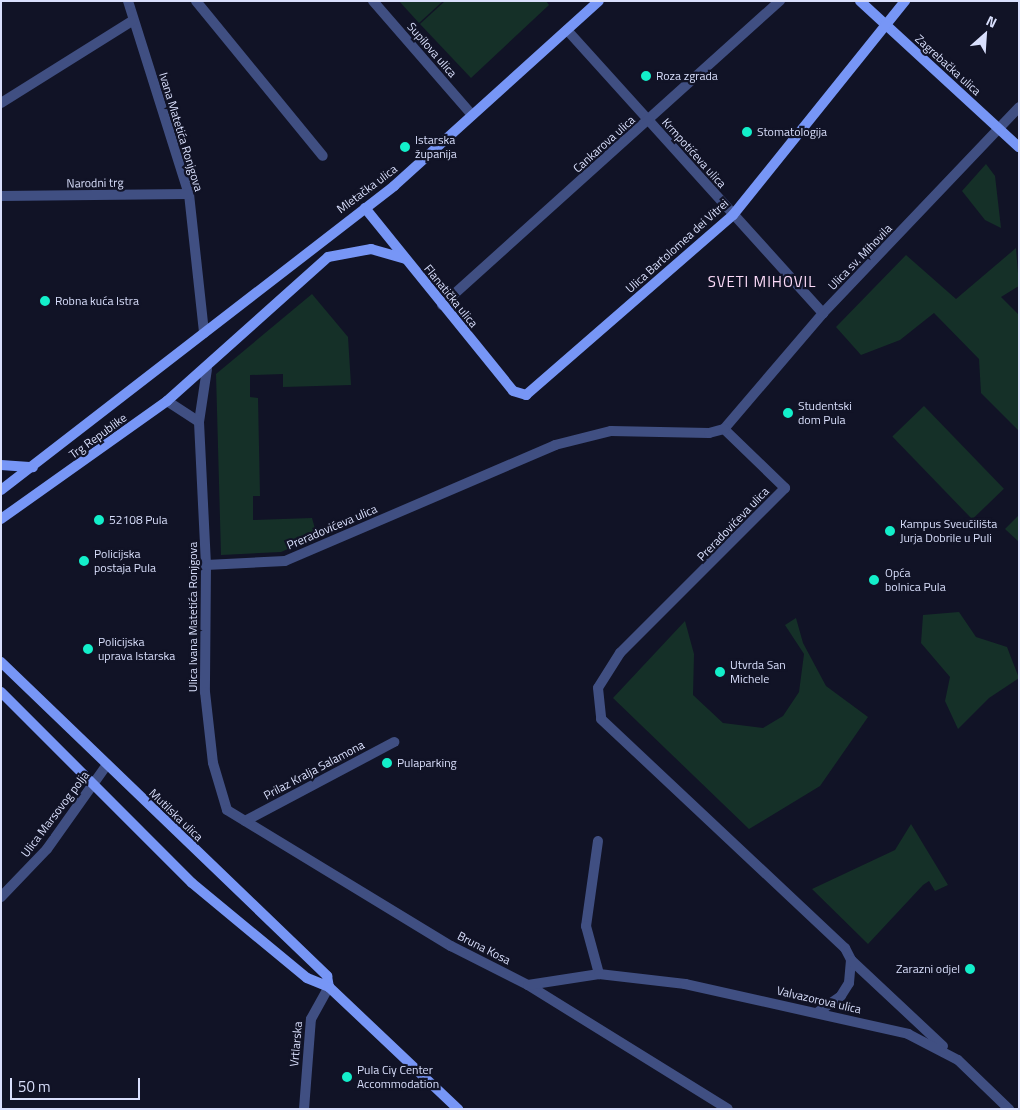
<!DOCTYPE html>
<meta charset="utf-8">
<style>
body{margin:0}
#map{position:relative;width:1020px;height:1110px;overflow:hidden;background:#111326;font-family:"Titillium Web",sans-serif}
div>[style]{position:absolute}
.green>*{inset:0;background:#153028;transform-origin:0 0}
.pedestrian>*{height:10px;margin:-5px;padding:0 5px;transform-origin:5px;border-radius:5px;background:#404f82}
.minor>*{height:10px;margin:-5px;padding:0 5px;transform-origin:5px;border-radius:5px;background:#404f82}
.secondary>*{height:10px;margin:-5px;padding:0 5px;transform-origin:5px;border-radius:5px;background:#7796f6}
.dots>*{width:14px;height:14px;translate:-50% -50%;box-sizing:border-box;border:2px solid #111326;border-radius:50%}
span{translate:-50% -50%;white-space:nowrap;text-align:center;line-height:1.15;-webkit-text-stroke:4.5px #111326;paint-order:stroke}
.street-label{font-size:12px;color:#d9dffc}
.poi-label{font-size:12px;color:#d9dffc}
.left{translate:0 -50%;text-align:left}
.right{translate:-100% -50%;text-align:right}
.quarter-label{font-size:15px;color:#fddbf9;letter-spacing:1px}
.frame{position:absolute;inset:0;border:2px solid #d9dffc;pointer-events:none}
.north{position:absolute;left:960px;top:10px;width:50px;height:50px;-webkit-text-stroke:4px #111326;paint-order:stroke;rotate:26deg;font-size:14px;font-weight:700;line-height:20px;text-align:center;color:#d9dffc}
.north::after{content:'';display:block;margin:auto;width:18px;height:22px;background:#d9dffc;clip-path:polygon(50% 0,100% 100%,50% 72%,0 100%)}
.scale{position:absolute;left:10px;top:1078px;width:130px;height:22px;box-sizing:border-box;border:2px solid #d9dffc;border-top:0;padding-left:6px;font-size:15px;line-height:18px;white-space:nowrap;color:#d9dffc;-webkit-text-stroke:4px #111326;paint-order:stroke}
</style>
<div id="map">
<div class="green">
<div style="clip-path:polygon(399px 1px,443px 1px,419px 23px)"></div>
<div style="clip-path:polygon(445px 1px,546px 1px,549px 5px,471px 78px,420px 24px)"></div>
<div style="clip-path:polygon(986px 164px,995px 176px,1001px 228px,985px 220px,962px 191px)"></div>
<div style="clip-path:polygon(1016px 248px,1019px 286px,1001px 297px,1019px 315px,1019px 431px,981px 393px,979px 359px,934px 313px,900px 340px,861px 355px,836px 327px,906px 255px,956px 299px)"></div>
<div style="clip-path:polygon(312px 294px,348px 337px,351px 385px,283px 387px,283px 374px,250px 375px,250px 397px,258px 398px,260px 496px,253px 496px,253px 520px,312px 518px,317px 536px,281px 552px,221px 555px,216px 374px)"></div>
<div style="left:924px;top:406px;width:115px;height:44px;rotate:46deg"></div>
<div style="clip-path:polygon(1019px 515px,1019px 542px,1005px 529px)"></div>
<div style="clip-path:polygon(959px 612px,976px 637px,1007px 647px,1019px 678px,989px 698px,958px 729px,945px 701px,950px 677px,921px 643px,923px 615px)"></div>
<div style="clip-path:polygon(796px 618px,803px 643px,826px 686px,868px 717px,820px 786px,749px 829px,613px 698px,685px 621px,694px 654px,693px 695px,723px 723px,763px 728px,783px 716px,799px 692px,804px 654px,785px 625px)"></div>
<div style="clip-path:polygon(911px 824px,948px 885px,935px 891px,929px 881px,923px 885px,868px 944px,812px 889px,895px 850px)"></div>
</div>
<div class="pedestrian">
<div style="left:128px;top:1px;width:202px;rotate:72.5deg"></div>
<div style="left:189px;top:194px;width:140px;rotate:83.8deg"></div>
<div style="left:196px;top:1px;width:200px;rotate:50.7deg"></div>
<div style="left:1px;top:103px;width:155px;rotate:-32deg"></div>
<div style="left:1px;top:196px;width:188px;rotate:-0.6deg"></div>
</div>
<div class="minor">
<div style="left:373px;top:1px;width:151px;rotate:49deg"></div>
<div style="left:567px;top:30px;width:382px;rotate:47.9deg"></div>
<div style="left:442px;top:305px;width:455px;rotate:-42deg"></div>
<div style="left:207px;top:369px;width:54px;rotate:98.6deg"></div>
<div style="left:199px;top:422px;width:143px;rotate:87.2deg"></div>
<div style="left:206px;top:565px;width:127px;rotate:90.5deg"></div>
<div style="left:205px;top:692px;width:71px;rotate:83.6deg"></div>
<div style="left:213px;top:763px;width:49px;rotate:73.4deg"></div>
<div style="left:227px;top:810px;width:262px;rotate:31.3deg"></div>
<div style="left:451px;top:946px;width:86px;rotate:26.9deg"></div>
<div style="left:528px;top:985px;width:235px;rotate:31.8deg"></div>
<div style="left:167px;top:401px;width:38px;rotate:33deg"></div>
<div style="left:724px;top:429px;width:85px;rotate:44deg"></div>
<div style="left:785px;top:488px;width:233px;rotate:135deg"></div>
<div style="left:620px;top:653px;width:41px;rotate:122.2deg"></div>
<div style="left:598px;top:688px;width:31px;rotate:84deg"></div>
<div style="left:601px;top:719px;width:335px;rotate:43.2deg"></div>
<div style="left:845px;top:948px;width:13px;rotate:63deg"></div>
<div style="left:851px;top:960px;width:23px;rotate:95deg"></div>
<div style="left:849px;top:983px;width:15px;rotate:122deg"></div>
<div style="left:841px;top:996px;width:29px;rotate:145deg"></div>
<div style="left:724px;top:429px;width:153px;rotate:-49.5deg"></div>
<div style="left:823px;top:313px;width:284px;rotate:-46.4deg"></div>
<div style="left:206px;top:565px;width:79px;rotate:-2.9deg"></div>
<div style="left:285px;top:561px;width:294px;rotate:-23.2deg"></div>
<div style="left:555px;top:445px;width:58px;rotate:-14deg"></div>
<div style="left:611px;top:431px;width:98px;rotate:1.2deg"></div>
<div style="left:709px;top:433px;width:16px;rotate:-15deg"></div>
<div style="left:245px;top:821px;width:169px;rotate:-27.9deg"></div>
<div style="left:598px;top:841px;width:86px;rotate:98deg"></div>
<div style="left:586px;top:926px;width:50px;rotate:74.8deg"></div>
<div style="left:1px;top:897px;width:66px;rotate:-46.2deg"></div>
<div style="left:47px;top:849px;width:102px;rotate:-54.6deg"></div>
<div style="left:851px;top:960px;width:126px;rotate:43.1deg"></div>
<div style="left:528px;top:985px;width:72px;rotate:-8.8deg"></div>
<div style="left:599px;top:974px;width:87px;rotate:6.6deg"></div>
<div style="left:685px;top:984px;width:229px;rotate:12.6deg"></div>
<div style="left:908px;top:1034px;width:56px;rotate:27.5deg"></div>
<div style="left:958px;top:1060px;width:71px;rotate:43.9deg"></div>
<div style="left:304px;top:1109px;width:90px;rotate:-85.6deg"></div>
<div style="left:311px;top:1019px;width:37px;rotate:-61deg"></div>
</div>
<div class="secondary">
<div style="left:860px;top:1px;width:216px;rotate:42.6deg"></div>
<div style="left:365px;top:208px;width:235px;rotate:51deg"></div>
<div style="left:513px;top:391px;width:14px;rotate:17deg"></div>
<div style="left:526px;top:395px;width:274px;rotate:-41deg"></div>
<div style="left:733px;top:215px;width:275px;rotate:-51.2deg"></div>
<div style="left:1px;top:465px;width:32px;rotate:4deg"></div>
<div style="left:1px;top:490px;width:497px;rotate:-37.7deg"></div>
<div style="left:394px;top:186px;width:276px;rotate:-42.1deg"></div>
<div style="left:1px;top:519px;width:204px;rotate:-35.4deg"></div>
<div style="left:167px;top:401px;width:216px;rotate:-41.8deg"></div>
<div style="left:328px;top:257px;width:44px;rotate:-10.5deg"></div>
<div style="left:371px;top:249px;width:36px;rotate:16deg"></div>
<div style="left:1px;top:662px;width:453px;rotate:43.9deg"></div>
<div style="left:327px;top:976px;width:11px;rotate:80deg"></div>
<div style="left:1px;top:692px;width:270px;rotate:45deg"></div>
<div style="left:192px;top:883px;width:149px;rotate:39.6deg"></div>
<div style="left:307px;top:978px;width:24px;rotate:22deg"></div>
<div style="left:329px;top:987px;width:178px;rotate:43.4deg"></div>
</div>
<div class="dots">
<div style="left:646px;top:76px;background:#13efca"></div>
<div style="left:747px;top:132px;background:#13efca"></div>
<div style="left:405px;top:147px;background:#13efca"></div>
<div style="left:45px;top:301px;background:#13efca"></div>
<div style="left:788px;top:413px;background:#13efca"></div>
<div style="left:99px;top:520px;background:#13efca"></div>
<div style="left:890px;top:531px;background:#13efca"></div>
<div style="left:84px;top:561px;background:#13efca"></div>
<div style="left:874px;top:580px;background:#13efca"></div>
<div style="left:88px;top:649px;background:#13efca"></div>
<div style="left:720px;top:672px;background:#13efca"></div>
<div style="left:387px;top:763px;background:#13efca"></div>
<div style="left:970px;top:969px;background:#13efca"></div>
<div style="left:347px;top:1077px;background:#13efca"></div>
</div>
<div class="street-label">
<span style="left:432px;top:50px;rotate:49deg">Supilova ulica</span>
<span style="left:948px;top:65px;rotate:42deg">Zagrebačka ulica</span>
<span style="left:181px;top:132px;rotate:73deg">Ivana Matetića Ronjgova</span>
<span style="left:604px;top:144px;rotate:-42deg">Cankarova ulica</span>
<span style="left:694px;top:153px;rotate:48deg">Krmpotićeva ulica</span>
<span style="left:95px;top:183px;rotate:-1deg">Narodni trg</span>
<span style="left:367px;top:189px;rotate:-37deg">Mletačka ulica</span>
<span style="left:677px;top:246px;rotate:-42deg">Ulica Bartolomea dei Vitrei</span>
<span style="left:860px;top:257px;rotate:-46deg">Ulica sv. Mihovila</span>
<span style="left:451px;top:296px;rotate:51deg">Flanatička ulica</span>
<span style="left:98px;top:436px;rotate:-36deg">Trg Republike</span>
<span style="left:733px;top:524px;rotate:-46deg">Preradovićeva ulica</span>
<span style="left:332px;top:527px;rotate:-23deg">Preradovićeva ulica</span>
<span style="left:193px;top:617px;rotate:-90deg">Ulica Ivana Matetića Ronjgova</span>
<span style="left:314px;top:770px;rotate:-28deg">Prilaz Kralja Salamona</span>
<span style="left:55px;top:814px;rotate:-53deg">Ulica Marsovog polja</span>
<span style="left:176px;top:815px;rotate:44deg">Mutilska ulica</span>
<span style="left:484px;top:948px;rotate:27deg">Bruna Kosa</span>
<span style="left:819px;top:1000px;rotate:13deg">Valvazorova ulica</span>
<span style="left:296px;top:1044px;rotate:-85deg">Vrtlarska</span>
</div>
<div class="poi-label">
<span class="left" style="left:656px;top:76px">Roza zgrada</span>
<span class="left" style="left:757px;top:132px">Stomatologija</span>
<span class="left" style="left:415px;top:147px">Istarska<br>županija</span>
<span class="left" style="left:55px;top:301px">Robna kuća Istra</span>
<span class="left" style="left:798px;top:413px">Studentski<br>dom Pula</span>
<span class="left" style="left:109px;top:520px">52108 Pula</span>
<span class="left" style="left:900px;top:531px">Kampus Sveučilišta<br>Jurja Dobrile u Puli</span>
<span class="left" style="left:94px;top:561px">Policijska<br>postaja Pula</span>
<span class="left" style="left:885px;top:580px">Opća<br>bolnica Pula</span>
<span class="left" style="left:98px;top:649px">Policijska<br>uprava Istarska</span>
<span class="left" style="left:730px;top:672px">Utvrda San<br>Michele</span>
<span class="left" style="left:397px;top:763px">Pulaparking</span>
<span class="right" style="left:960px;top:969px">Zarazni odjel</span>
<span class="left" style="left:357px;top:1077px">Pula Ciy Center<br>Accommodation</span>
</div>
<div class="quarter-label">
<span style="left:762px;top:282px">SVETI MIHOVIL</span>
</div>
<div class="frame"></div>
<div class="north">N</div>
<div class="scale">50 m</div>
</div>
